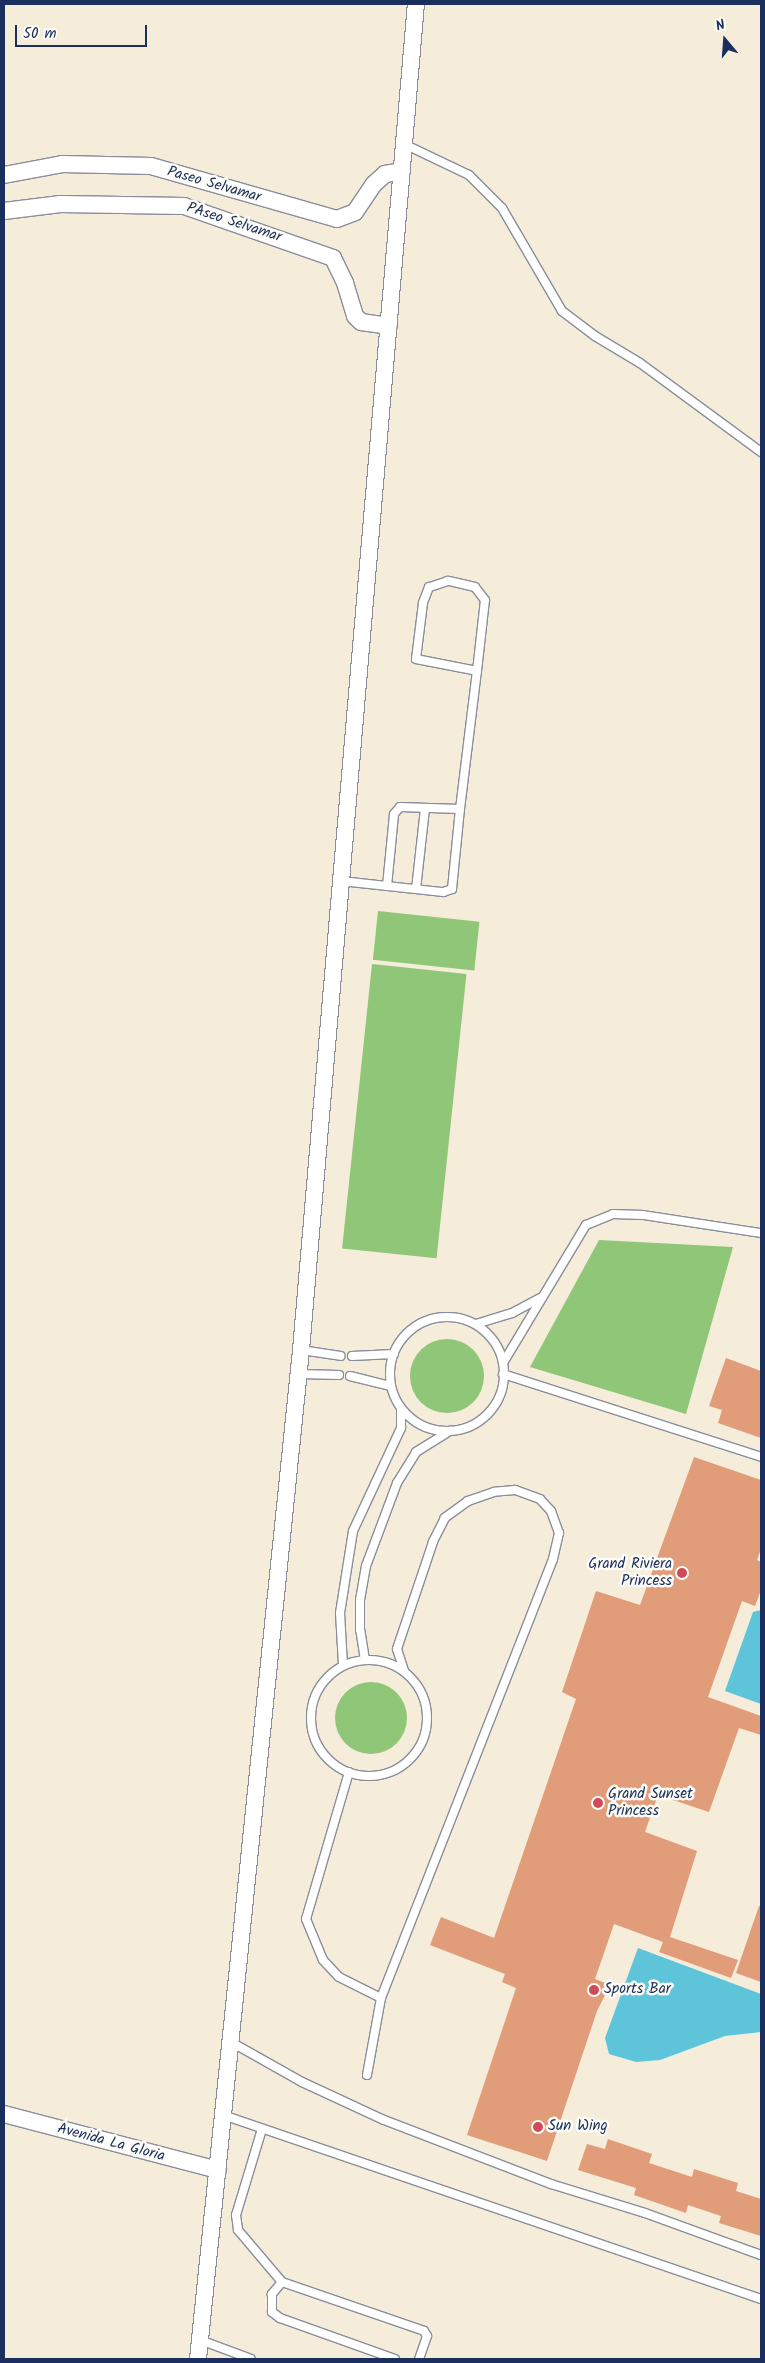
<!DOCTYPE html>
<style>
body{margin:0}
#map{position:relative;width:765px;height:2363px;overflow:hidden;background:#f5ecd9;font-family:Kalam,sans-serif}
div>[style]{position:absolute}
.green>*{inset:0;background:#90c678;transform-origin:0 0}
.round{border-radius:50%}
.water>*{inset:0;background:#5dc4d9}
.building>*{inset:0;background:#e19c79}
.roads{filter:drop-shadow(1px 0 #888e9c) drop-shadow(-1px 0 #888e9c) drop-shadow(0 1px #888e9c) drop-shadow(0 -1px #888e9c)}
.lane>*{height:8px;margin:-4px;padding:0 4px;transform-origin:4px;border-radius:4px;background:#fff}
.lane>.ring{margin:-4px;padding:0;box-sizing:content-box;background:none;border:8px solid #fff;border-radius:50%}
.street>*{height:16px;margin:-8px;padding:0 8px;transform-origin:8px;border-radius:8px;background:#fff}
.dots>*{width:14px;height:14px;translate:-50% -50%;box-sizing:border-box;border:2px solid #fdfcf7;border-radius:50%}
span{translate:-50% -50%;white-space:nowrap;text-align:center;line-height:1.15;-webkit-text-stroke:5px #fdfcf7;paint-order:stroke}
.street-label{font-size:15px;color:#1b2f5e}
.poi-label{font-size:15px;color:#1b2f5e}
.right{translate:-100% -50%;text-align:right}
.left{translate:0 -50%;text-align:left}
.frame{position:absolute;inset:0;border:5px solid #1b2f5e;pointer-events:none}
.north{position:absolute;left:700px;top:15px;width:50px;height:50px;-webkit-text-stroke:4px #fdfcf7;paint-order:stroke;rotate:342deg;font-size:14px;font-weight:700;line-height:20px;text-align:center;color:#1b2f5e}
.north::after{content:'';display:block;margin:auto;width:18px;height:22px;background:#1b2f5e;clip-path:polygon(50% 0,100% 100%,50% 72%,0 100%)}
.scale{position:absolute;left:15px;top:25px;width:132px;height:22px;box-sizing:border-box;border:2px solid #1b2f5e;border-top:0;padding-left:6px;font-size:15px;line-height:18px;white-space:nowrap;color:#1b2f5e;-webkit-text-stroke:4px #fdfcf7;paint-order:stroke}
</style>
<div id="map">
<div class="green">
<div style="left:378px;top:911px;width:102px;height:49px;rotate:6deg"></div>
<div style="left:372px;top:964px;width:95px;height:286px;rotate:6deg"></div>
<div style="clip-path:polygon(599px 1240px,733px 1247px,686px 1414px,530px 1367px)"></div>
<div class="round" style="left:410px;top:1339px;width:74px;height:74px"></div>
<div class="round" style="left:335px;top:1682px;width:72px;height:72px"></div>
</div>
<div class="water">
<div style="clip-path:polygon(761px 1610px,761px 1704px,725px 1691px,753px 1612px)"></div>
<div style="clip-path:polygon(638px 1948px,761px 1994px,761px 2032px,725px 2036px,660px 2060px,636px 2062px,609px 2054px,605px 2038px)"></div>
</div>
<div class="building">
<div style="clip-path:polygon(726px 1358px,761px 1371px,761px 1438px,718px 1423px,722px 1410px,709px 1406px)"></div>
<div style="clip-path:polygon(694px 1457px,761px 1480px,761px 1549px,757px 1560px,761px 1562px,761px 1590px,755px 1606px,742px 1601px,708px 1697px,761px 1716px,761px 1735px,739px 1728px,709px 1812px,658px 1795px,645px 1832px,697px 1851px,670px 1937px,738px 1960px,731px 1978px,659px 1952px,663px 1942px,614px 1924px,595px 1979px,610px 1985px,597px 2011px,547px 2161px,467px 2135px,516px 1988px,502px 1982px,505px 1974px,430px 1945px,441px 1917px,494px 1938px,576px 1699px,562px 1692px,596px 1591px,640px 1605px)"></div>
<div style="clip-path:polygon(759px 1906px,761px 1906px,761px 1982px,736px 1973px)"></div>
<div style="clip-path:polygon(608px 2139px,652px 2154px,649px 2163px,692px 2177px,694px 2169px,738px 2183px,736px 2191px,761px 2199px,761px 2236px,719px 2223px,721px 2216px,688px 2205px,686px 2213px,634px 2195px,636px 2188px,578px 2170px,587px 2144px,605px 2149px)"></div>
</div>
<div class="roads">
<div class="lane">
<div style="left:404px;top:144px;width:72px;rotate:25.5deg"></div>
<div style="left:469px;top:175px;width:47px;rotate:45deg"></div>
<div style="left:502px;top:208px;width:119px;rotate:59.8deg"></div>
<div style="left:562px;top:311px;width:41px;rotate:37.1deg"></div>
<div style="left:595px;top:336px;width:52px;rotate:31deg"></div>
<div style="left:640px;top:363px;width:150px;rotate:36.3deg"></div>
<div style="left:341px;top:881px;width:103px;rotate:6.2deg"></div>
<div style="left:443px;top:892px;width:9px;rotate:-18deg"></div>
<div style="left:452px;top:889px;width:80px;rotate:-84.3deg"></div>
<div style="left:460px;top:809px;width:139px;rotate:-83deg"></div>
<div style="left:477px;top:671px;width:71px;rotate:-83.6deg"></div>
<div style="left:485px;top:600px;width:16px;rotate:-128deg"></div>
<div style="left:475px;top:587px;width:28px;rotate:-167deg"></div>
<div style="left:448px;top:581px;width:20px;rotate:162deg"></div>
<div style="left:429px;top:587px;width:17px;rotate:111deg"></div>
<div style="left:423px;top:603px;width:56px;rotate:97.1deg"></div>
<div style="left:416px;top:659px;width:62px;rotate:11.1deg"></div>
<div style="left:387px;top:886px;width:72px;rotate:-84.4deg"></div>
<div style="left:394px;top:814px;width:9px;rotate:-49deg"></div>
<div style="left:400px;top:807px;width:60px;rotate:1.9deg"></div>
<div style="left:416px;top:889px;width:81px;rotate:-83.6deg"></div>
<div class="ring" style="left:390px;top:1317px;width:106px;height:106px"></div>
<div style="left:476px;top:1324px;width:38px;rotate:-17deg"></div>
<div style="left:512px;top:1313px;width:32px;rotate:-28deg"></div>
<div style="left:301px;top:1350px;width:40px;rotate:8.5deg"></div>
<div style="left:352px;top:1356px;width:42px;rotate:-2.7deg"></div>
<div style="left:503px;top:1363px;width:161px;rotate:-59deg"></div>
<div style="left:586px;top:1225px;width:29px;rotate:-22deg"></div>
<div style="left:613px;top:1214px;width:30px;rotate:2deg"></div>
<div style="left:643px;top:1215px;width:119px;rotate:8.7deg"></div>
<div style="left:299px;top:1374px;width:40px;rotate:1.4deg"></div>
<div style="left:503px;top:1374px;width:271px;rotate:17.8deg"></div>
<div style="left:350px;top:1376px;width:41px;rotate:14deg"></div>
<div style="left:365px;top:1660px;width:30px;rotate:-99deg"></div>
<div style="left:360px;top:1630px;width:30px;rotate:-90deg"></div>
<div style="left:360px;top:1600px;width:35px;rotate:-80deg"></div>
<div style="left:366px;top:1566px;width:89px;rotate:-69.5deg"></div>
<div style="left:397px;top:1483px;width:36px;rotate:-58deg"></div>
<div style="left:416px;top:1452px;width:40px;rotate:-32deg"></div>
<div class="ring" style="left:311px;top:1660px;width:108px;height:108px"></div>
<div style="left:343px;top:1665px;width:52px;rotate:-93.3deg"></div>
<div style="left:340px;top:1613px;width:83px;rotate:-81deg"></div>
<div style="left:353px;top:1531px;width:114px;rotate:-65deg"></div>
<div style="left:401px;top:1428px;width:19px;rotate:-90deg"></div>
<div style="left:349px;top:1772px;width:153px;rotate:106.3deg"></div>
<div style="left:306px;top:1919px;width:44px;rotate:67.5deg"></div>
<div style="left:323px;top:1960px;width:23px;rotate:47deg"></div>
<div style="left:339px;top:1977px;width:47px;rotate:26.6deg"></div>
<div style="left:231px;top:2042px;width:81px;rotate:29.4deg"></div>
<div style="left:302px;top:2082px;width:90px;rotate:24.9deg"></div>
<div style="left:384px;top:2120px;width:179px;rotate:21deg"></div>
<div style="left:551px;top:2184px;width:98px;rotate:17.1deg"></div>
<div style="left:645px;top:2213px;width:123px;rotate:19.9deg"></div>
<div style="left:367px;top:2075px;width:78px;rotate:-79.7deg"></div>
<div style="left:381px;top:1998px;width:471px;rotate:-68.6deg"></div>
<div style="left:553px;top:1559px;width:27px;rotate:-77deg"></div>
<div style="left:559px;top:1533px;width:23px;rotate:-110deg"></div>
<div style="left:551px;top:1511px;width:16px;rotate:-133deg"></div>
<div style="left:540px;top:1499px;width:27px;rotate:-160deg"></div>
<div style="left:515px;top:1490px;width:21px;rotate:175deg"></div>
<div style="left:494px;top:1492px;width:28px;rotate:161deg"></div>
<div style="left:468px;top:1501px;width:29px;rotate:144deg"></div>
<div style="left:445px;top:1518px;width:27px;rotate:117deg"></div>
<div style="left:433px;top:1542px;width:113px;rotate:108.6deg"></div>
<div style="left:397px;top:1649px;width:23px;rotate:72deg"></div>
<div style="left:223px;top:2115px;width:569px;rotate:18.88deg"></div>
<div style="left:262px;top:2129px;width:90px;rotate:106.8deg"></div>
<div style="left:236px;top:2215px;width:15px;rotate:82deg"></div>
<div style="left:238px;top:2230px;width:68px;rotate:49.8deg"></div>
<div style="left:282px;top:2282px;width:150px;rotate:19deg"></div>
<div style="left:424px;top:2331px;width:6px;rotate:59deg"></div>
<div style="left:427px;top:2336px;width:24px;rotate:109deg"></div>
<div style="left:282px;top:2282px;width:16px;rotate:130deg"></div>
<div style="left:272px;top:2294px;width:18px;rotate:90deg"></div>
<div style="left:272px;top:2312px;width:10px;rotate:37deg"></div>
<div style="left:280px;top:2318px;width:122px;rotate:19.6deg"></div>
<div style="left:200px;top:2340px;width:54px;rotate:20.4deg"></div>
</div>
<div class="street">
<div style="left:4px;top:175px;width:59px;rotate:-10.7deg"></div>
<div style="left:62px;top:164px;width:89px;rotate:1.3deg"></div>
<div style="left:151px;top:166px;width:193px;rotate:15.9deg"></div>
<div style="left:337px;top:219px;width:19px;rotate:-21deg"></div>
<div style="left:355px;top:212px;width:34px;rotate:-56deg"></div>
<div style="left:374px;top:184px;width:15px;rotate:-42deg"></div>
<div style="left:385px;top:174px;width:17px;rotate:-10deg"></div>
<div style="left:4px;top:211px;width:57px;rotate:-7deg"></div>
<div style="left:61px;top:204px;width:123px;rotate:0.9deg"></div>
<div style="left:184px;top:206px;width:158px;rotate:19.2deg"></div>
<div style="left:333px;top:258px;width:28px;rotate:64deg"></div>
<div style="left:345px;top:283px;width:34px;rotate:73deg"></div>
<div style="left:355px;top:316px;width:8px;rotate:45deg"></div>
<div style="left:361px;top:322px;width:28px;rotate:8deg"></div>
<div style="left:4px;top:2114px;width:221px;rotate:14.7deg"></div>
<div style="left:198px;top:2359px;width:1014px;rotate:-84.17deg"></div>
<div style="left:301px;top:1350px;width:1351px;rotate:-85.12deg"></div>
</div>
</div>
<div class="dots">
<div style="left:682px;top:1573px;background:#d1495b"></div>
<div style="left:598px;top:1803px;background:#d1495b"></div>
<div style="left:594px;top:1990px;background:#d1495b"></div>
<div style="left:538px;top:2127px;background:#d1495b"></div>
</div>
<div class="street-label">
<span style="left:214px;top:185px;rotate:16deg">Paseo Selvamar</span>
<span style="left:234px;top:223px;rotate:18deg">PAseo Selvamar</span>
<span style="left:111px;top:2143px;rotate:15deg">Avenida La Gloria</span>
</div>
<div class="poi-label">
<span class="right" style="left:672px;top:1573px">Grand Riviera<br>Princess</span>
<span class="left" style="left:608px;top:1803px">Grand Sunset<br>Princess</span>
<span class="left" style="left:604px;top:1990px">Sports Bar</span>
<span class="left" style="left:548px;top:2127px">Sun Wing</span>
</div>
<div class="frame"></div>
<div class="north">N</div>
<div class="scale">50 m</div>
</div>
